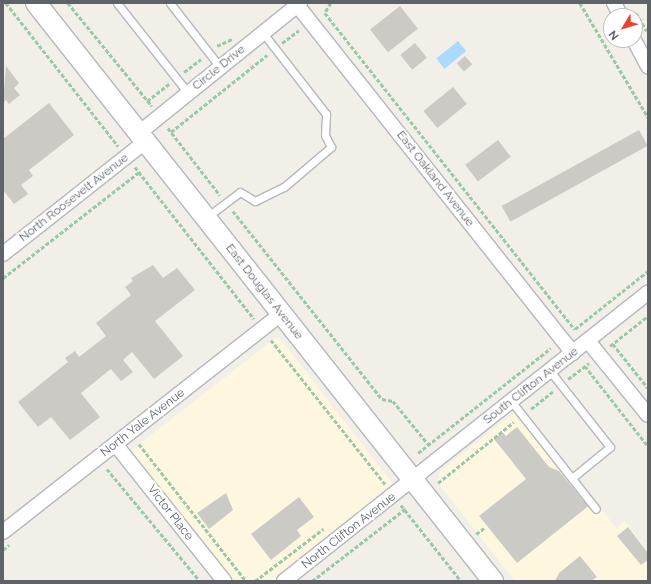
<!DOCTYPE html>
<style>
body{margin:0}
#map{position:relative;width:651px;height:584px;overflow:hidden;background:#f1efe8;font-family:Raleway,sans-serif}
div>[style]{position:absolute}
.commercial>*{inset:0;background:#fef7e0}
.water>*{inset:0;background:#aadaff;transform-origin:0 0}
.building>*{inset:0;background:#cccac5;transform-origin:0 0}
.path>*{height:2.5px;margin-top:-1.25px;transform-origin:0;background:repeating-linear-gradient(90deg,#9cc7a9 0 4px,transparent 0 6px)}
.roads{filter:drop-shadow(1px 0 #b5b8bc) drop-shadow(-1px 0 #b5b8bc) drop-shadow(0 1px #b5b8bc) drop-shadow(0 -1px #b5b8bc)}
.lane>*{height:7px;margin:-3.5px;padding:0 3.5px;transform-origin:3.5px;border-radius:3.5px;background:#fff}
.street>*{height:14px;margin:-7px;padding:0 7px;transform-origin:7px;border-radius:7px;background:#fff}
.secondary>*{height:20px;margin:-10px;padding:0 10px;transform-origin:10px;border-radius:10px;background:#fff}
span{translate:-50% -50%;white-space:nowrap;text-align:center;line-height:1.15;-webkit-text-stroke:4px #fff;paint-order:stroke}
.street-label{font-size:12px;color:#5f6368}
.frame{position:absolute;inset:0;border:4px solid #5f6368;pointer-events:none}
.north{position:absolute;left:603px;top:8px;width:40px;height:40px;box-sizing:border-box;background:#fff;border:1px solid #bfc1c3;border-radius:50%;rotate:232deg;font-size:11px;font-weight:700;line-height:16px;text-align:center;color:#5f6368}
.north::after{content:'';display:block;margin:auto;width:14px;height:18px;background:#ea4335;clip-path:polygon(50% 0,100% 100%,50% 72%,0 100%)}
</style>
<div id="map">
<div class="commercial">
<div style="clip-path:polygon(275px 338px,281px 340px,393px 484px,388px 491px,274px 581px,231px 581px,132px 457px,132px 450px)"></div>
<div style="clip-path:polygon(522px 407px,616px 528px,625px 521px,648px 551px,648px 581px,515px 581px,438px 483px,440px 471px)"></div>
</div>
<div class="water">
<div style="left:458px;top:41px;width:13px;height:28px;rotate:51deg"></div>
</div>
<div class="building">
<div style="left:400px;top:6px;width:29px;height:38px;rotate:52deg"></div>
<div style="left:415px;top:43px;width:19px;height:19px;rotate:51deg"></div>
<div style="left:465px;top:56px;width:11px;height:11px;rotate:49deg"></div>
<div style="clip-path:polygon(6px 66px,19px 83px,14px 88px,20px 95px,9px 104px,6px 100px,3px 103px)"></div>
<div style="left:453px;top:87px;width:22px;height:38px;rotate:51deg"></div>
<div style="clip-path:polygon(49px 103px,74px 135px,29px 170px,33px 176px,21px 185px,28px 194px,14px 204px,3px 190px,3px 139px)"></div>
<div style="left:639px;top:130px;width:18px;height:157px;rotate:61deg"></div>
<div style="left:498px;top:140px;width:21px;height:41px;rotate:53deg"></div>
<div style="clip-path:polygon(153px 265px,163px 278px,177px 268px,195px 290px,155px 321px,183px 356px,154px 379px,132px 352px,123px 360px,133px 372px,121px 381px,111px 369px,81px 393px,100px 417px,70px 440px,51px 417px,38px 427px,18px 402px,68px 362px,65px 358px,75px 351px,79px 357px,106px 336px,96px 323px,131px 295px,125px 287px,133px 281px,131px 278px)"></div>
<div style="clip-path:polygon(517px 427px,549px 467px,559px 471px,583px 500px,586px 498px,591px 504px,517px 563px,479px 516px,526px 479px,494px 439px,502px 432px,506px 436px)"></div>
<div style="clip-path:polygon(226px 493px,233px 510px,209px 529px,197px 513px)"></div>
<div style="clip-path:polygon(299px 497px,314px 517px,297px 530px,301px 536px,271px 560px,251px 534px)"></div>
<div style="clip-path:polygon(628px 527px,648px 553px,648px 560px,641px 565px,617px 536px)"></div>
<div style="clip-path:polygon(580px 556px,597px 577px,591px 581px,555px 581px,559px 573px)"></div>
</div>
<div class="path">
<div style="left:6px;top:3px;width:182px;rotate:51.9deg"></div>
<div style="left:68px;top:3px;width:133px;rotate:50.8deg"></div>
<div style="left:331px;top:3px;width:12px;rotate:121deg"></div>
<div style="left:325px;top:13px;width:403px;rotate:51.7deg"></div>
<div style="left:580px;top:3px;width:133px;rotate:59.2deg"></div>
<div style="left:636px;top:13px;width:21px;rotate:59deg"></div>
<div style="left:282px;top:43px;width:21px;rotate:-37deg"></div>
<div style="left:217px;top:46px;width:17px;rotate:-25deg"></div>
<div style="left:184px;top:72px;width:21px;rotate:-37deg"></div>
<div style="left:147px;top:101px;width:28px;rotate:-38deg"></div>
<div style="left:168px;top:128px;width:85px;rotate:52.2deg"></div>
<div style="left:171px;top:132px;width:123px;rotate:-38.7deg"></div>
<div style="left:135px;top:167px;width:193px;rotate:51.9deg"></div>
<div style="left:233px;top:211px;width:240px;rotate:51.6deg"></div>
<div style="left:382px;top:399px;width:11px;rotate:10deg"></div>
<div style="left:393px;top:401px;width:57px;rotate:50.7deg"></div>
<div style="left:3px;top:278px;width:172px;rotate:-37.9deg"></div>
<div style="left:575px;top:329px;width:93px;rotate:-38.5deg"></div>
<div style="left:271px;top:340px;width:184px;rotate:51.6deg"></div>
<div style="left:613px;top:344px;width:56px;rotate:51.5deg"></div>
<div style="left:610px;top:346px;width:48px;rotate:-38.3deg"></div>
<div style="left:585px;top:366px;width:102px;rotate:51.8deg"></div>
<div style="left:568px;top:379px;width:26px;rotate:-37deg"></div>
<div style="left:531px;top:409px;width:28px;rotate:-39deg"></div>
<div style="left:139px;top:444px;width:174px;rotate:52deg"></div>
<div style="left:418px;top:453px;width:169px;rotate:-38.3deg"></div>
<div style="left:107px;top:469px;width:146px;rotate:50.3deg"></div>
<div style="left:438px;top:483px;width:97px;rotate:-38.8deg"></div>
<div style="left:401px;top:505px;width:97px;rotate:51.7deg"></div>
<div style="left:476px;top:534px;width:10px;rotate:-37deg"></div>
<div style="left:3px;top:550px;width:8px;rotate:-40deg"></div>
<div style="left:255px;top:581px;width:86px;rotate:-37.4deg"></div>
<div style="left:312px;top:581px;width:118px;rotate:-37.7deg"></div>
</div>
<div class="roads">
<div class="lane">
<div style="left:117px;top:3px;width:115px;rotate:51.7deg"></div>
<div style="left:170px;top:3px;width:81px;rotate:52deg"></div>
<div style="left:207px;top:217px;width:41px;rotate:-37.1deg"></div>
<div style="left:240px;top:192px;width:17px;rotate:31deg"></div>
<div style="left:255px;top:201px;width:32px;rotate:-26deg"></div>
<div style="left:284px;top:187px;width:62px;rotate:-40.4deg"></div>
<div style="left:331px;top:147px;width:13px;rotate:-117deg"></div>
<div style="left:325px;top:135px;width:21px;rotate:-87deg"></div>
<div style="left:326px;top:114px;width:103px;rotate:-127.9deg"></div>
<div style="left:550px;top:371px;width:97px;rotate:51.7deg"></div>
<div style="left:610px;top:447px;width:49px;rotate:140.8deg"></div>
<div style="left:511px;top:401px;width:137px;rotate:51.8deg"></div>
</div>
<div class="street">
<div style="left:614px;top:3px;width:15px;rotate:62deg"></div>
<div style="left:297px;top:5px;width:444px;rotate:51.6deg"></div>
<div style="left:634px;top:40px;width:30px;rotate:62deg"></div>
<div style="left:139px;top:133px;width:207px;rotate:-38.9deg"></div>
<div style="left:3px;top:254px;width:181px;rotate:-38.3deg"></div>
<div style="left:588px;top:341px;width:95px;rotate:51deg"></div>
<div style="left:116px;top:445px;width:174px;rotate:51.5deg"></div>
<div style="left:3px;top:532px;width:353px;rotate:-38.1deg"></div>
<div style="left:284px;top:581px;width:465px;rotate:-38.4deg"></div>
</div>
<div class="secondary">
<div style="left:36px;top:3px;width:737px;rotate:51.67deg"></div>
</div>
</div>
<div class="street-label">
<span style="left:219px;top:68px;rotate:-39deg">Circle Drive</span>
<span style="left:435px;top:179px;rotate:52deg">East Oakland Avenue</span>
<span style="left:74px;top:198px;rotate:-38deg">North Roosevelt Avenue</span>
<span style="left:264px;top:292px;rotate:52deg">East Douglas Avenue</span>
<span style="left:531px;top:386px;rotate:-38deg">South Clifton Avenue</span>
<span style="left:143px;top:423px;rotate:-38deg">North Yale Avenue</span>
<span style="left:170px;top:513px;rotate:52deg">Victor Place</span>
<span style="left:349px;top:531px;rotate:-38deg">North Clifton Avenue</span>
</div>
<div class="frame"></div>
<div class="north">N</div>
</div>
